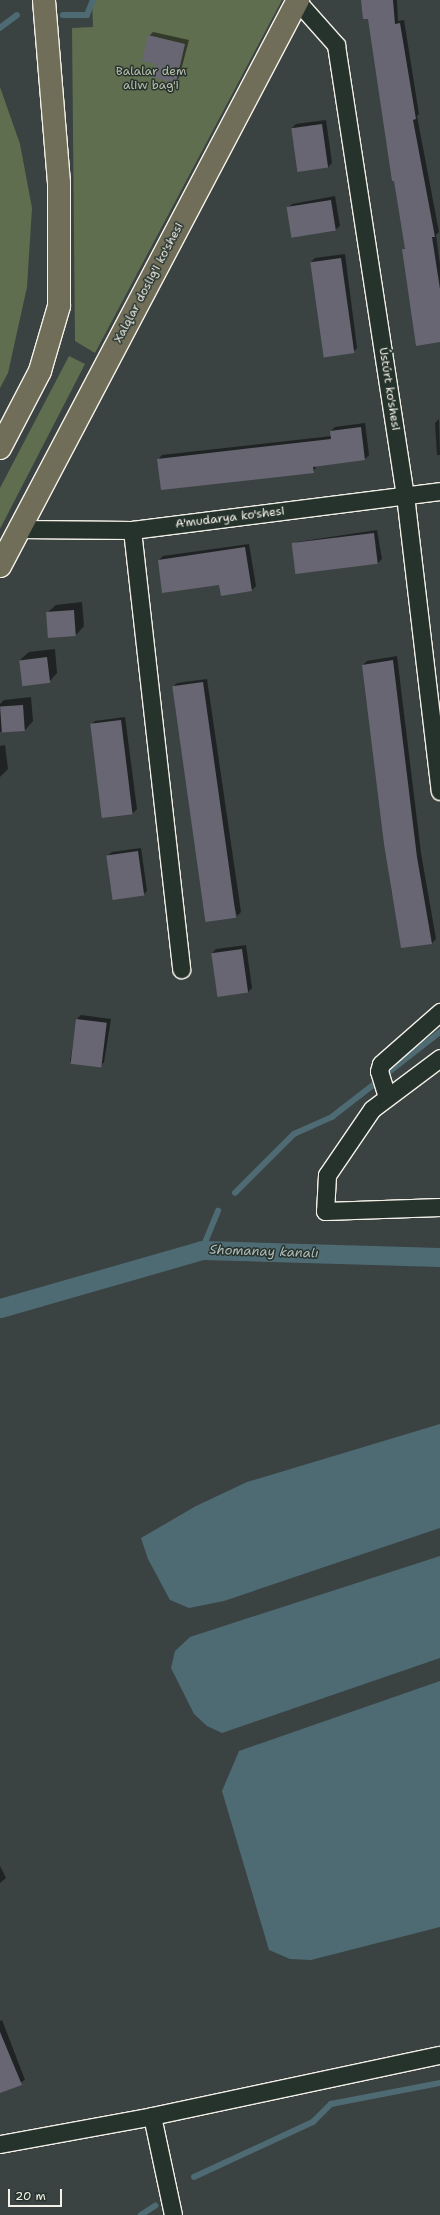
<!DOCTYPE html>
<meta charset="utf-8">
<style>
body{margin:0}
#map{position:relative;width:440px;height:2215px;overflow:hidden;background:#3a4242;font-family:"Shantell Sans",sans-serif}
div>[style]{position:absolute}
.green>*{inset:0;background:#606e50}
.water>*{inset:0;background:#4e6b74}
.shadow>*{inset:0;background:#0007}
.stream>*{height:5.5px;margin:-2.75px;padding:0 2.75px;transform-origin:2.75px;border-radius:2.75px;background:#4e6b74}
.canal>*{height:19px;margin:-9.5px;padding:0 9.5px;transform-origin:9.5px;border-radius:9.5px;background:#4e6b74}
.building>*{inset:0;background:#686672;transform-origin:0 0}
.roads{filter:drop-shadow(1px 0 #f4f1e8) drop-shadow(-1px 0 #f4f1e8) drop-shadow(0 1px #f4f1e8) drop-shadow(0 -1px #f4f1e8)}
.minor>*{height:17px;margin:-8.5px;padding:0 8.5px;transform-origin:8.5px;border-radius:8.5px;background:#26332d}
.major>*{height:22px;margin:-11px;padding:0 11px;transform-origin:11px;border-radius:11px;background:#706e59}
span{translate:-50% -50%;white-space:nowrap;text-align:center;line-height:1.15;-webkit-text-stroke:3px #26332d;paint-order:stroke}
.park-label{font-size:12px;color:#b9bdab}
.street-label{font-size:12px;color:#f4f1e8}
.water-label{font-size:13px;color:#b2bbba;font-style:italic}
.scale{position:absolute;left:8px;top:2189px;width:54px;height:18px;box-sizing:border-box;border:2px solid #f4f1e8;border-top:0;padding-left:5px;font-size:12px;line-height:14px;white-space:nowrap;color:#f4f1e8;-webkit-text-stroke:3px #26332d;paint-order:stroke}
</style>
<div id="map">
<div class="green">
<div style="clip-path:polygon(92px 0,282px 0,95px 353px,75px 341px,72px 28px,93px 27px)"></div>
<div style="clip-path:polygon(0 87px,20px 144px,32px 208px,27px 287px,8px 373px,0 388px)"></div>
<div style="clip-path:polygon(69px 356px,85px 364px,0 529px,0 488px)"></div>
</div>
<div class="water">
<div style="clip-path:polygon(440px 1424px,440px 1528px,224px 1601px,189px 1608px,170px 1600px,148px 1559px,141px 1538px,196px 1506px,247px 1482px)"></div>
<div style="clip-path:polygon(440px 1556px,440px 1658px,222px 1733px,207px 1726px,194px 1714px,171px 1668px,175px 1651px,190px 1637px)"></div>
<div style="clip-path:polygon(440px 1681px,440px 1927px,311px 1960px,290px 1959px,269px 1950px,222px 1791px,239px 1751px)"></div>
</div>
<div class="shadow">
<div style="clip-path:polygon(362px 0,397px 0,398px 21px,404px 20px,419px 114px,417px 116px,439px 232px,436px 235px,440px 264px,440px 341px,403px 250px,406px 247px,369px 18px)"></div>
<div style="clip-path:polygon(153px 32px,189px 40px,179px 78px,175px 82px,157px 64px,149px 36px)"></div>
<div style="clip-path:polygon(326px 120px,332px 163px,328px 167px,292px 128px,296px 124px)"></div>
<div style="clip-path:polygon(335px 196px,340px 226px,335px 230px,288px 208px,292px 204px)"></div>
<div style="clip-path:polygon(345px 254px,357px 348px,353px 352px,311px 262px,315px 258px)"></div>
<div style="clip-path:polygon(439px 419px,440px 455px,437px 455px,435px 423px)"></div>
<div style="clip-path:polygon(365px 423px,369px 455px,365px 459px,317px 465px,313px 472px,158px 460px,162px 455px,332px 436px,331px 431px,335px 427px)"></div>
<div style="clip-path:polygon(377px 530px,382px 559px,378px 563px,293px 546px,297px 542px)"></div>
<div style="clip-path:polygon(249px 544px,256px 586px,252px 590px,159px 560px,163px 556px)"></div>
<div style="clip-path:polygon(82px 602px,84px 626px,76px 635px,49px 637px,47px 613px,56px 605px)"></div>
<div style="clip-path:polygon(55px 649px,57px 673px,49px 682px,20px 660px,29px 652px)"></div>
<div style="clip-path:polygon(397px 656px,421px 853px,436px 939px,432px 943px,402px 947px,394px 894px,392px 894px,363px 665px,367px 661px)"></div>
<div style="clip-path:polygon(207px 679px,241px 912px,237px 916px,173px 687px,177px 683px)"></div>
<div style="clip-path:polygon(31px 697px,33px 721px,25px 730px,0 732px,0 704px,4px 700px)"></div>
<div style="clip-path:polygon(125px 717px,137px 809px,133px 813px,103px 817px,91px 725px,95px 721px)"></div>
<div style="clip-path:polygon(5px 745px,8px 769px,0 777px,0 746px)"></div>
<div style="clip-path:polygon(141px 848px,147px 891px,143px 895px,107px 856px,112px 852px)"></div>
<div style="clip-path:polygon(246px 945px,252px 988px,248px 992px,212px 953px,216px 949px)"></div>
<div style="clip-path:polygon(81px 1015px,111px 1019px,104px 1062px,100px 1066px,70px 1062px,77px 1019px)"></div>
<div style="clip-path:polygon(0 1866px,6px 1878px,0 1883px)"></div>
<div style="clip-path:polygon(2px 2020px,25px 2080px,0 2092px,0 2021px)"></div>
</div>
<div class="stream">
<div style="left:63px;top:15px;width:24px"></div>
<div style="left:87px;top:15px;width:16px;rotate:-68deg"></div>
<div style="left:0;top:28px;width:21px;rotate:-37deg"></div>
<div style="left:389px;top:1072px;width:65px;rotate:-38.1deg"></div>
<div style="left:235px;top:1193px;width:83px;rotate:-45deg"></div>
<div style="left:294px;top:1134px;width:42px;rotate:-24.1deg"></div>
<div style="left:332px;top:1117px;width:51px;rotate:-37.8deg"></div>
<div style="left:202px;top:1250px;width:42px;rotate:-67.7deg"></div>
<div style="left:194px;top:2177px;width:131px;rotate:-24.8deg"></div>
<div style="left:313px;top:2122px;width:25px;rotate:-45deg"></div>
<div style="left:331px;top:2104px;width:111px;rotate:-10.9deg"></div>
<div style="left:141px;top:2215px;width:17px;rotate:-33deg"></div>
</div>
<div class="canal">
<div style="left:0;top:1308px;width:210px;rotate:-16deg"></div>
<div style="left:202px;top:1250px;width:238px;rotate:1.7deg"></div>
</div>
<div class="building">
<div style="clip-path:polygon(361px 0,393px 0,395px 24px,400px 23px,416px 119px,413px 120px,435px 237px,432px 237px,440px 289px,440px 342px,416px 346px,402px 249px,405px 249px,394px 181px,392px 181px,368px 19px,363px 19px)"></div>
<div style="clip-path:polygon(148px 35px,185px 44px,176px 83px,152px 77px,156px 64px,142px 61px)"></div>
<div style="left:322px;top:124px;width:44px;height:31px;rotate:82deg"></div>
<div style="left:331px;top:200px;width:31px;height:45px;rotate:81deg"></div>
<div style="left:341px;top:258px;width:96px;height:31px;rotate:82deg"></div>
<div style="clip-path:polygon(361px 427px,365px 460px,313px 467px,314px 473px,161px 490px,157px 459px,331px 439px,330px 431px)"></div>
<div style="left:374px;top:533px;width:31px;height:83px;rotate:83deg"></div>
<div style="clip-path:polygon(245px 547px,252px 591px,221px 596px,219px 585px,162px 593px,158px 560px)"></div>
<div style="left:74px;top:610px;width:26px;height:28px;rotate:86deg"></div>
<div style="left:47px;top:657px;width:26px;height:28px;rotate:83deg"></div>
<div style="clip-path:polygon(393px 660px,417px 857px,432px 944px,401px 948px,384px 844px,362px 665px)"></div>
<div style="left:203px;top:682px;width:238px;height:31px;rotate:82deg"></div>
<div style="left:23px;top:705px;width:26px;height:23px;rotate:86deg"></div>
<div style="left:121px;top:720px;width:95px;height:31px;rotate:83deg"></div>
<div style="left:138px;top:851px;width:45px;height:32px;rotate:82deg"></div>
<div style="left:242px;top:949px;width:44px;height:31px;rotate:82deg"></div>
<div style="left:76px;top:1019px;width:31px;height:45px;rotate:7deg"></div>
<div style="clip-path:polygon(0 2032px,22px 2085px,0 2093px)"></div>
</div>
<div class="roads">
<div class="minor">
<div style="left:297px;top:1px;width:59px;rotate:48.4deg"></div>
<div style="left:336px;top:45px;width:455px;rotate:81.3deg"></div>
<div style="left:405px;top:495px;width:298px;rotate:83.3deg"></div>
<div style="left:19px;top:529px;width:113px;rotate:0.5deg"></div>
<div style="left:132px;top:530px;width:310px;rotate:-7.2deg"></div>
<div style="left:132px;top:530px;width:442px;rotate:83.6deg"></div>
<div style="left:440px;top:1058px;width:85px;rotate:143.1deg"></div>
<div style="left:372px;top:1109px;width:80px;rotate:124.3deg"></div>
<div style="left:327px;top:1175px;width:36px;rotate:93deg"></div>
<div style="left:325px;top:1211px;width:115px;rotate:-2deg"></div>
<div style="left:387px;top:1097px;width:27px;rotate:-107deg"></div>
<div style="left:379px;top:1071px;width:7px;rotate:-74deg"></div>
<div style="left:381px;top:1064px;width:79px;rotate:-41.4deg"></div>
<div style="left:152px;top:2116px;width:101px;rotate:78deg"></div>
<div style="left:0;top:2144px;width:155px;rotate:-10.4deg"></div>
<div style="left:152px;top:2116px;width:294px;rotate:-12deg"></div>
</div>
<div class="major">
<div style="left:0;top:448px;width:87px;rotate:-62.5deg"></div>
<div style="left:40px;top:371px;width:68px;rotate:-73.7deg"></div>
<div style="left:59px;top:306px;width:123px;rotate:-90deg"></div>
<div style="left:59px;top:183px;width:184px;rotate:-94.7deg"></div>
<div style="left:0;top:566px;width:640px;rotate:-62.23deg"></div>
</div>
</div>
<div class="park-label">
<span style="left:151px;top:79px">Balalar dem<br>aliw bag'i</span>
</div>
<div class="street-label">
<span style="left:149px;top:283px;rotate:-62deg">Xalqlar doslig'i ko'shesi</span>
<span style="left:389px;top:389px;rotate:81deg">Ústúrt ko'shesi</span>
<span style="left:230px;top:518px;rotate:-7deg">A'mudarya ko'shesi</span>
</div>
<div class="water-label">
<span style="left:264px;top:1252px;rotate:2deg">Shomanay kanalı</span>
</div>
<div class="scale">20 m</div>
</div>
